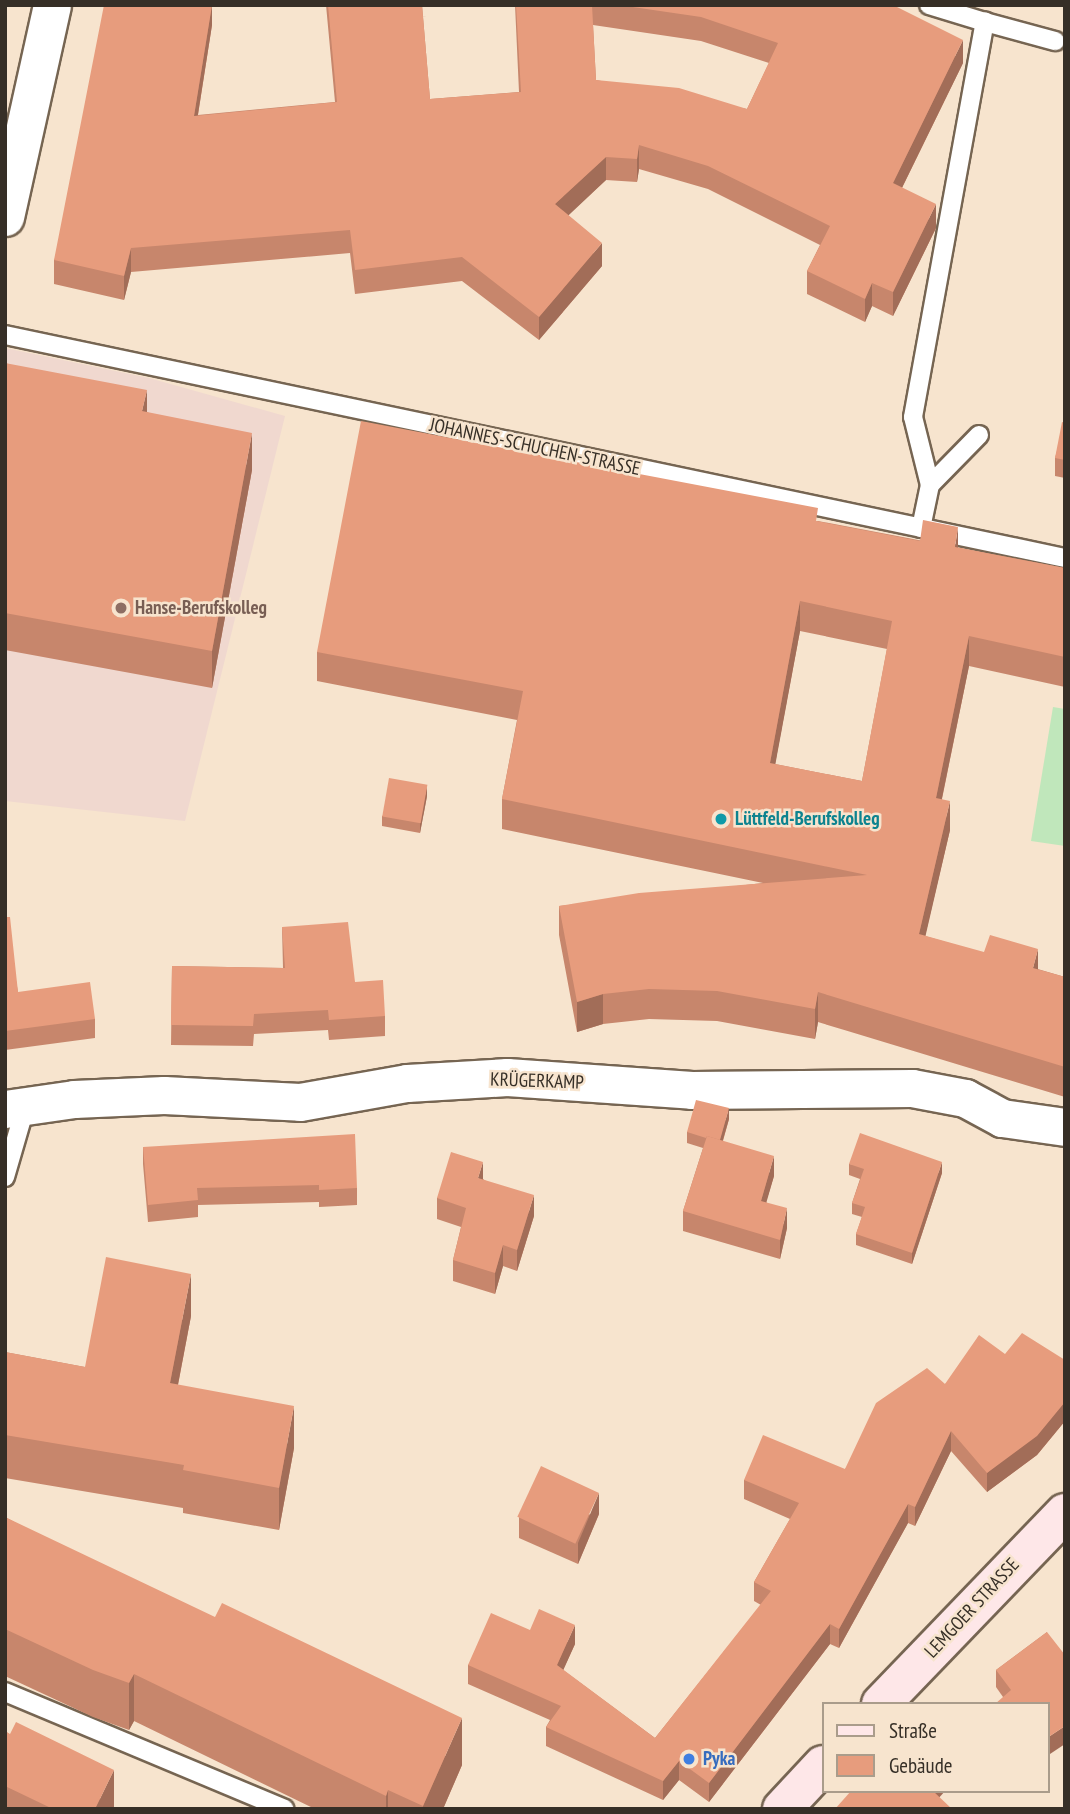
<!DOCTYPE html>
<meta charset="utf-8">
<style>
body{margin:0}
#map{position:relative;width:1070px;height:1814px;overflow:hidden;background:#f7e4ce;font-family:"PT Sans Narrow",sans-serif}
div>[style]{position:absolute}
.education>*{inset:0;background:#f0d8cf}
.green>*{inset:0;background:#c0e7bb}
.roads{filter:drop-shadow(2px 0 #766552) drop-shadow(-2px 0 #766552) drop-shadow(0 2px #766552) drop-shadow(0 -2px #766552)}
.lane>*{height:18px;margin:-9px;padding:0 9px;transform-origin:9px;border-radius:9px;background:#fff}
.street>*{height:37px;margin:-18.5px;padding:0 18.5px;transform-origin:18.5px;border-radius:18.5px;background:#fff}
.secondary>*{height:38px;margin:-19px;padding:0 19px;transform-origin:19px;border-radius:19px;background:#fee7e8}
.wall>*{inset:0;background:#c7866c}
.shaded-wall>*{inset:0;background:#a26d58}
.building>*{inset:0;background:#e79c7d;transform-origin:0 0}
.dots>*{width:19px;height:19px;translate:-50% -50%;box-sizing:border-box;border:4px solid #f7e4ce;border-radius:50%}
span{translate:-50% -50%;white-space:nowrap;text-align:center;line-height:1.15;-webkit-text-stroke:5px #f7e4ce;paint-order:stroke}
.street-label{font-size:19px;color:#362f27}
.education-label{font-size:19px;color:#785e54;font-weight:700}
.left{translate:0 -50%;text-align:left}
.culture-label{font-size:19px;color:#0d838f;font-weight:700}
.shop-label{font-size:19px;color:#366cbe;font-weight:700}
.frame{position:absolute;inset:0;border:7px solid #362f27;pointer-events:none}
.legend{position:absolute;left:822px;top:1702px;width:228px;height:91px;box-sizing:border-box;background:#f7e4ce;border:2px solid #aa9c8b;margin:0;padding:9px 12px;list-style:none;font-size:21px;color:#362f27}
.legend li{display:flex;align-items:center;gap:14px;height:35px}
.legend b{width:35px;border:2px solid #aa9c8b}
</style>
<div id="map">
<div class="education">
<div style="clip-path:polygon(5px 348px,149px 378px,285px 416px,185px 821px,5px 801px)"></div>
</div>
<div class="green">
<div style="clip-path:polygon(1053px 707px,1065px 709px,1065px 846px,1031px 841px)"></div>
</div>
<div class="roads">
<div class="lane">
<div style="left:929px;top:5px;width:59px;rotate:16.9deg"></div>
<div style="left:5px;top:335px;width:1083px;rotate:11.88deg"></div>
<div style="left:979px;top:435px;width:70px;rotate:134.4deg"></div>
<div style="left:930px;top:485px;width:70px;rotate:-104deg"></div>
<div style="left:913px;top:417px;width:402px;rotate:-79.7deg"></div>
<div style="left:985px;top:22px;width:73px;rotate:15.2deg"></div>
<div style="left:921px;top:528px;width:44px;rotate:-78.2deg"></div>
<div style="left:5px;top:1177px;width:72px;rotate:-73.8deg"></div>
<div style="left:5px;top:1692px;width:303px;rotate:22.7deg"></div>
</div>
<div class="street">
<div style="left:5px;top:217px;width:217px;rotate:-77.5deg"></div>
<div style="left:5px;top:1109px;width:70px;rotate:-8.2deg"></div>
<div style="left:74px;top:1099px;width:90px;rotate:-2.5deg"></div>
<div style="left:164px;top:1095px;width:136px;rotate:2.9deg"></div>
<div style="left:300px;top:1102px;width:109px;rotate:-10.1deg"></div>
<div style="left:407px;top:1083px;width:100px;rotate:-3.4deg"></div>
<div style="left:507px;top:1077px;width:185px;rotate:4deg"></div>
<div style="left:692px;top:1090px;width:220px;rotate:-0.5deg"></div>
<div style="left:912px;top:1088px;width:54px;rotate:10.7deg"></div>
<div style="left:965px;top:1098px;width:42px;rotate:28.4deg"></div>
<div style="left:1002px;top:1118px;width:64px;rotate:8.1deg"></div>
</div>
<div class="secondary">
<div style="left:881px;top:1704px;width:265px;rotate:-46.1deg"></div>
<div style="left:782px;top:1809px;width:60px;rotate:-47deg"></div>
</div>
</div>
<div class="wall">
<div style="clip-path:polygon(evenodd,212px 5px,212px 25px,198px 115px,335px 102px,326px 5px,422px 5px,430px 99px,519px 92px,515px 5px,893px 5px,963px 63px,902px 188px,936px 228px,893px 316px,872px 306px,865px 322px,807px 294px,807px 271px,820px 245px,708px 189px,639px 169px,637px 182px,606px 180px,568px 215px,602px 266px,539px 340px,462px 281px,355px 294px,350px 253px,131px 272px,124px 300px,54px 284px,54px 260px,212px 5px,593px 25px,701px 41px,769px 63px,747px 109px,596px 80px,593px 25px)"></div>
<div style="clip-path:polygon(5px 363px,147px 412px,252px 470px,212px 688px,5px 650px)"></div>
<div style="clip-path:polygon(1065px 423px,1065px 478px,1055px 476px,1055px 458px)"></div>
<div style="clip-path:polygon(evenodd,818px 521px,1065px 568px,1065px 687px,969px 666px,942px 799px,950px 830px,925px 936px,1065px 977px,1065px 1097px,818px 1022px,815px 1039px,717px 1021px,649px 1019px,603px 1024px,577px 1032px,559px 935px,559px 906px,763px 883px,502px 829px,502px 799px,517px 720px,317px 681px,317px 652px,818px 521px,800px 631px,887px 649px,862px 781px,775px 764px,800px 631px)"></div>
<div style="clip-path:polygon(427px 796px,420px 833px,382px 826px,382px 816px)"></div>
<div style="clip-path:polygon(5px 917px,18px 992px,95px 1019px,95px 1038px,5px 1050px)"></div>
<div style="clip-path:polygon(282px 927px,355px 982px,385px 1016px,385px 1036px,329px 1040px,328px 1030px,254px 1034px,253px 1046px,171px 1045px,172px 966px,283px 968px)"></div>
<div style="clip-path:polygon(729px 1119px,723px 1141px,774px 1176px,766px 1202px,787px 1228px,780px 1259px,683px 1231px,683px 1211px,703px 1148px,687px 1143px,687px 1132px)"></div>
<div style="clip-path:polygon(143px 1147px,357px 1188px,357px 1205px,319px 1207px,319px 1202px,198px 1205px,198px 1217px,148px 1222px,143px 1164px)"></div>
<div style="clip-path:polygon(849px 1164px,942px 1173px,912px 1264px,856px 1245px,856px 1234px,862px 1217px,852px 1214px,852px 1203px,860px 1179px,849px 1175px)"></div>
<div style="clip-path:polygon(483px 1179px,534px 1216px,517px 1271px,503px 1266px,495px 1294px,453px 1281px,453px 1260px,461px 1227px,437px 1219px,437px 1198px)"></div>
<div style="clip-path:polygon(191px 1316px,178px 1385px,294px 1448px,279px 1530px,183px 1513px,183px 1508px,5px 1478px,5px 1352px,85px 1367px)"></div>
<div style="clip-path:polygon(1005px 1354px,1065px 1360px,1065px 1421px,1037px 1455px,987px 1492px,951px 1451px,915px 1526px,908px 1523px,839px 1648px,830px 1644px,709px 1802px,679px 1780px,663px 1800px,546px 1746px,546px 1727px,550px 1720px,468px 1684px,468px 1665px,530px 1630px,575px 1644px,563px 1670px,655px 1738px,761px 1605px,754px 1601px,754px 1582px,790px 1519px,744px 1499px,744px 1480px,845px 1469px,945px 1384px)"></div>
<div style="clip-path:polygon(599px 1514px,578px 1564px,519px 1538px,519px 1517px)"></div>
<div style="clip-path:polygon(5px 1517px,462px 1765px,443px 1809px,315px 1809px,134px 1721px,129px 1730px,93px 1717px,5px 1676px)"></div>
<div style="clip-path:polygon(1047px 1632px,1047px 1704px,1003px 1697px,996px 1687px,996px 1670px)"></div>
<div style="clip-path:polygon(5px 1731px,114px 1809px,5px 1809px)"></div>
</div>
<div class="shaded-wall">
<div style="clip-path:polygon(212px 5px,212px 25px,194px 139px,194px 116px)"></div>
<div style="clip-path:polygon(963px 40px,963px 63px,893px 206px,893px 183px)"></div>
<div style="clip-path:polygon(639px 145px,639px 169px,637px 182px,637px 159px)"></div>
<div style="clip-path:polygon(606px 157px,606px 180px,555px 228px,555px 204px)"></div>
<div style="clip-path:polygon(936px 204px,936px 228px,893px 316px,893px 292px)"></div>
<div style="clip-path:polygon(602px 243px,602px 266px,539px 340px,539px 317px)"></div>
<div style="clip-path:polygon(131px 248px,131px 272px,124px 300px,124px 276px)"></div>
<div style="clip-path:polygon(872px 283px,872px 306px,865px 322px,865px 299px)"></div>
<div style="clip-path:polygon(147px 390px,147px 427px,142px 411px)"></div>
<div style="clip-path:polygon(252px 433px,252px 470px,212px 688px,212px 651px)"></div>
<div style="clip-path:polygon(958px 527px,958px 557px,955px 547px)"></div>
<div style="clip-path:polygon(800px 601px,800px 631px,770px 793px,770px 763px)"></div>
<div style="clip-path:polygon(969px 636px,969px 666px,936px 827px,936px 798px)"></div>
<div style="clip-path:polygon(427px 785px,427px 796px,420px 833px,420px 822px)"></div>
<div style="clip-path:polygon(950px 801px,950px 830px,919px 964px,919px 934px)"></div>
<div style="clip-path:polygon(1038px 949px,1038px 979px,1033px 968px)"></div>
<div style="clip-path:polygon(818px 992px,818px 1022px,815px 1039px,815px 1009px)"></div>
<div style="clip-path:polygon(603px 994px,603px 1024px,577px 1032px,577px 1002px)"></div>
<div style="clip-path:polygon(729px 1108px,729px 1119px,719px 1153px,719px 1142px)"></div>
<div style="clip-path:polygon(774px 1156px,774px 1176px,761px 1221px,761px 1201px)"></div>
<div style="clip-path:polygon(483px 1162px,483px 1183px,478px 1178px)"></div>
<div style="clip-path:polygon(942px 1162px,942px 1173px,912px 1264px,912px 1253px)"></div>
<div style="clip-path:polygon(534px 1195px,534px 1216px,517px 1271px,517px 1250px)"></div>
<div style="clip-path:polygon(787px 1208px,787px 1228px,780px 1259px,780px 1240px)"></div>
<div style="clip-path:polygon(503px 1245px,503px 1266px,495px 1294px,495px 1273px)"></div>
<div style="clip-path:polygon(191px 1274px,191px 1316px,170px 1426px,170px 1383px)"></div>
<div style="clip-path:polygon(1065px 1402px,1065px 1421px,1037px 1455px,987px 1492px,987px 1473px)"></div>
<div style="clip-path:polygon(294px 1406px,294px 1448px,279px 1530px,279px 1488px)"></div>
<div style="clip-path:polygon(951px 1431px,951px 1451px,915px 1526px,915px 1507px)"></div>
<div style="clip-path:polygon(599px 1493px,599px 1514px,578px 1564px,578px 1543px)"></div>
<div style="clip-path:polygon(908px 1504px,908px 1523px,839px 1648px,839px 1629px)"></div>
<div style="clip-path:polygon(830px 1624px,830px 1644px,709px 1802px,709px 1783px)"></div>
<div style="clip-path:polygon(575px 1625px,575px 1644px,557px 1684px,557px 1665px)"></div>
<div style="clip-path:polygon(134px 1674px,134px 1721px,129px 1730px,129px 1683px)"></div>
<div style="clip-path:polygon(462px 1718px,462px 1765px,443px 1809px,423px 1809px,423px 1806px)"></div>
<div style="clip-path:polygon(1065px 1726px,1065px 1744px,1047px 1756px,1047px 1738px)"></div>
<div style="clip-path:polygon(679px 1761px,679px 1780px,663px 1800px,663px 1781px)"></div>
<div style="clip-path:polygon(114px 1770px,114px 1809px,95px 1809px)"></div>
<div style="clip-path:polygon(388px 1790px,388px 1809px,386px 1809px,386px 1796px)"></div>
<div style="clip-path:polygon(930px 1791px,945px 1791px,930px 1808px)"></div>
</div>
<div class="building">
<div style="clip-path:polygon(104px 5px,212px 5px,194px 116px,337px 102px,328px 5px,422px 5px,430px 99px,521px 92px,516px 5px,592px 5px,596px 80px,679px 88px,747px 109px,778px 43px,701px 17px,619px 5px,893px 5px,963px 40px,893px 183px,936px 204px,893px 292px,872px 283px,865px 299px,807px 271px,830px 226px,708px 166px,639px 145px,637px 159px,606px 157px,555px 204px,602px 243px,539px 317px,462px 257px,355px 270px,350px 230px,131px 248px,124px 276px,54px 260px)"></div>
<div style="clip-path:polygon(5px 363px,147px 390px,142px 411px,252px 433px,212px 651px,5px 613px)"></div>
<div style="clip-path:polygon(evenodd,361px 421px,818px 508px,816px 521px,920px 541px,923px 520px,958px 527px,955px 547px,1065px 568px,1065px 657px,969px 636px,936px 798px,950px 801px,919px 934px,984px 952px,990px 935px,1038px 949px,1033px 968px,1065px 977px,1065px 1067px,818px 992px,815px 1009px,717px 991px,649px 989px,603px 994px,577px 1002px,559px 906px,639px 893px,867px 875px,502px 799px,523px 691px,317px 652px,361px 421px,800px 601px,892px 621px,862px 781px,770px 763px,800px 601px)"></div>
<div style="clip-path:polygon(1062px 422px,1065px 423px,1065px 460px,1055px 458px)"></div>
<div style="left:389px;top:778px;width:39px;height:39px;rotate:10deg"></div>
<div style="clip-path:polygon(5px 917px,10px 917px,18px 992px,90px 982px,95px 1019px,5px 1031px)"></div>
<div style="clip-path:polygon(348px 922px,355px 982px,383px 980px,385px 1016px,329px 1020px,328px 1010px,254px 1014px,253px 1026px,171px 1025px,172px 966px,285px 968px,282px 927px)"></div>
<div style="clip-path:polygon(696px 1100px,729px 1108px,720px 1140px,707px 1136px,706px 1138px,687px 1132px)"></div>
<div style="clip-path:polygon(860px 1133px,942px 1162px,912px 1253px,856px 1234px,865px 1207px,852px 1203px,864px 1169px,849px 1164px)"></div>
<div style="clip-path:polygon(355px 1134px,357px 1188px,319px 1190px,319px 1185px,197px 1188px,198px 1200px,148px 1205px,143px 1147px)"></div>
<div style="clip-path:polygon(707px 1136px,774px 1156px,761px 1201px,787px 1208px,780px 1240px,683px 1211px)"></div>
<div style="clip-path:polygon(451px 1152px,483px 1162px,478px 1178px,534px 1195px,517px 1250px,503px 1245px,495px 1273px,453px 1260px,466px 1208px,437px 1198px)"></div>
<div style="clip-path:polygon(106px 1257px,191px 1274px,170px 1383px,294px 1406px,279px 1488px,183px 1470px,184px 1465px,5px 1435px,5px 1352px,85px 1367px)"></div>
<div style="clip-path:polygon(1022px 1333px,1065px 1360px,1065px 1402px,1037px 1436px,987px 1473px,951px 1431px,915px 1507px,908px 1504px,839px 1629px,830px 1624px,709px 1783px,679px 1761px,663px 1781px,546px 1727px,561px 1706px,468px 1665px,491px 1613px,530px 1630px,539px 1609px,575px 1625px,557px 1665px,655px 1738px,771px 1591px,754px 1582px,799px 1503px,744px 1480px,763px 1435px,845px 1469px,876px 1403px,927px 1368px,945px 1384px,979px 1335px,1005px 1354px)"></div>
<div style="left:541px;top:1466px;width:64px;height:56px;rotate:25deg"></div>
<div style="clip-path:polygon(5px 1517px,215px 1617px,222px 1603px,462px 1718px,423px 1806px,388px 1790px,386px 1796px,134px 1674px,129px 1683px,93px 1670px,5px 1629px)"></div>
<div style="clip-path:polygon(1047px 1632px,1065px 1655px,1065px 1726px,1047px 1738px,1047px 1704px,995px 1704px,1011px 1690px,996px 1670px)"></div>
<div style="clip-path:polygon(16px 1722px,114px 1770px,95px 1809px,53px 1809px,5px 1786px,5px 1731px,10px 1734px)"></div>
<div style="clip-path:polygon(851px 1791px,933px 1791px,952px 1809px,835px 1809px)"></div>
</div>
<div class="dots">
<div style="left:121px;top:608px;background:#8d6e63"></div>
<div style="left:721px;top:819px;background:#0f9aa8"></div>
<div style="left:689px;top:1759px;background:#3f7fe0"></div>
</div>
<div class="street-label">
<span style="left:535px;top:447px;rotate:12deg">JOHANNES-SCHUCHEN-STRASSE</span>
<span style="left:537px;top:1081px;rotate:2deg">KRÜGERKAMP</span>
<span style="left:972px;top:1608px;rotate:-47deg">LEMGOER STRASSE</span>
</div>
<div class="education-label">
<span class="left" style="left:135px;top:608px">Hanse-Berufskolleg</span>
</div>
<div class="culture-label">
<span class="left" style="left:735px;top:819px">Lüttfeld-Berufskolleg</span>
</div>
<div class="shop-label">
<span class="left" style="left:703px;top:1759px">Pyka</span>
</div>
<div class="frame"></div>
<ul class="legend">
<li><b style="height:9px;background:#fee7e8"></b>Straße</li>
<li><b style="height:19px;background:#e79c7d"></b>Gebäude</li>
</ul>
</div>
